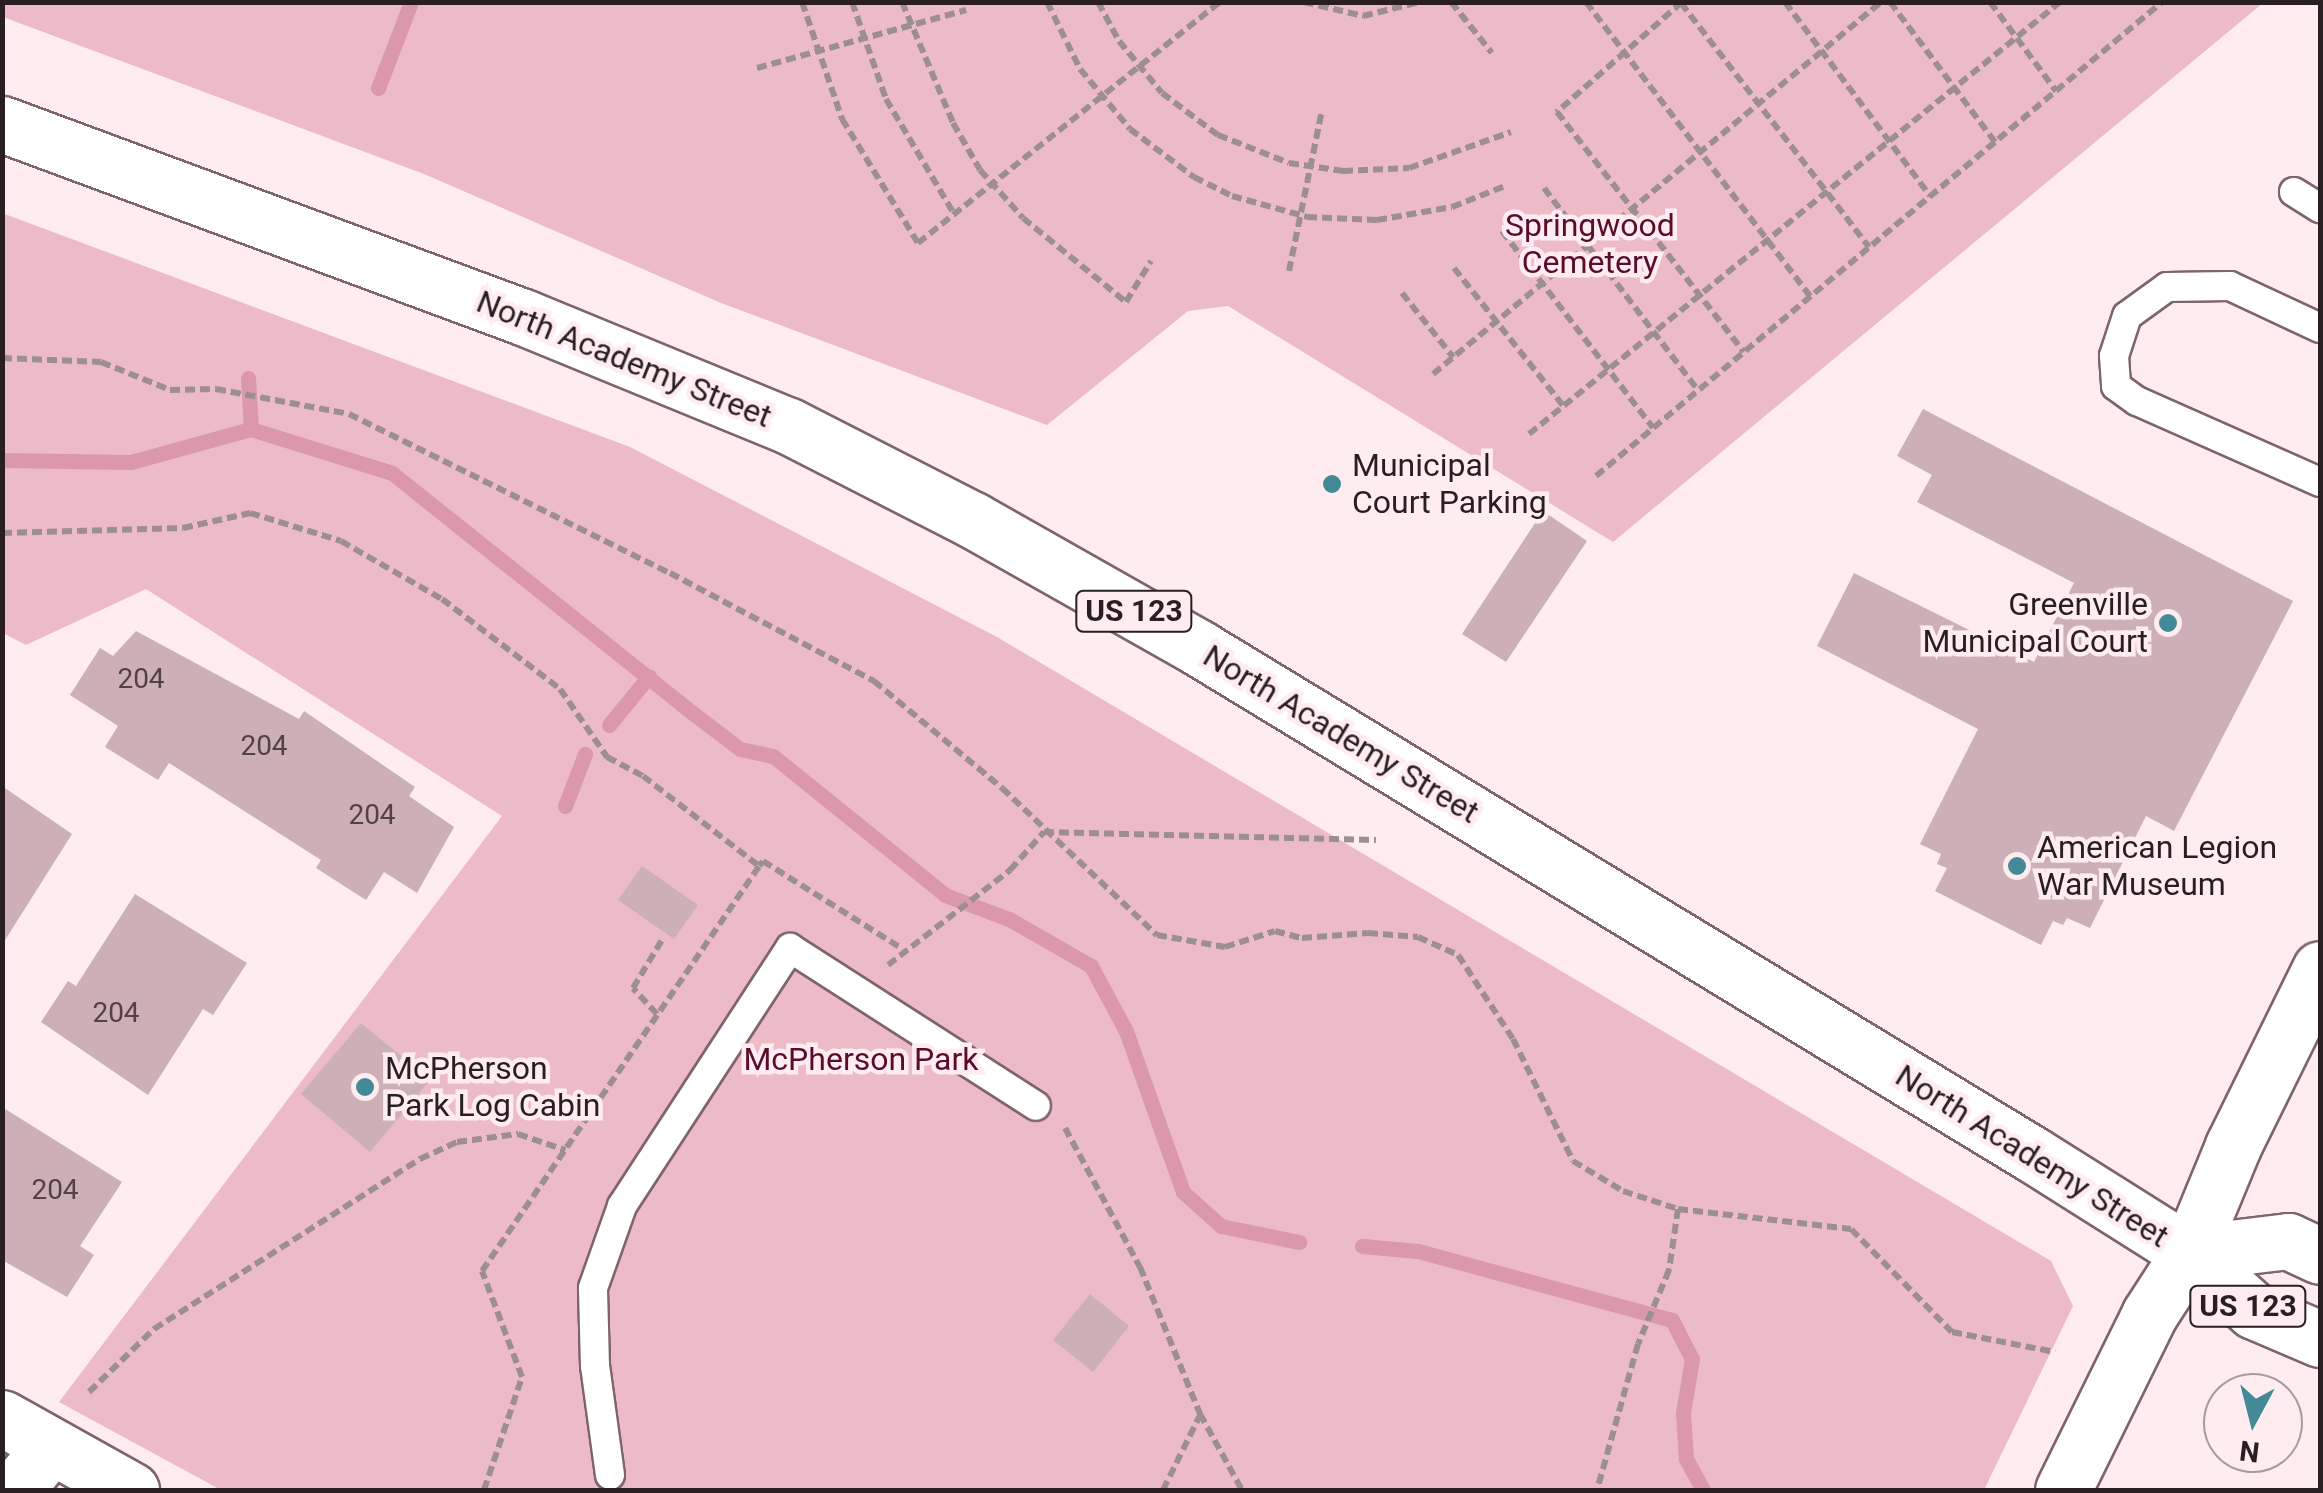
<!DOCTYPE html>
<style>
body{margin:0}
#map{position:relative;width:2323px;height:1493px;overflow:hidden;background:#feecf0;font-family:Roboto,sans-serif}
div>[style]{position:absolute}
.green>*{inset:0;background:#edbac7}
.stream>*{height:15px;margin:-7.5px;padding:0 7.5px;transform-origin:7.5px;border-radius:7.5px;background:#da98aa}
.building>*{inset:0;background:#cdb0b7}
.path>*{height:6px;margin-top:-3px;transform-origin:0;background:repeating-linear-gradient(90deg,#9d8e91 0 10px,transparent 0 15px)}
.roads{filter:drop-shadow(2px 0 #7e646b) drop-shadow(-2px 0 #7e646b) drop-shadow(0 2px #7e646b) drop-shadow(0 -2px #7e646b)}
.service>*{height:28px;margin:-14px;padding:0 14px;transform-origin:14px;border-radius:14px;background:#fff}
.minor>*{height:55px;margin:-27.5px;padding:0 27.5px;transform-origin:27.5px;border-radius:27.5px;background:#fff}
.tertiary>*{height:55px;margin:-27.5px;padding:0 27.5px;transform-origin:27.5px;border-radius:27.5px;background:#fff}
.trunk>*{height:55px;margin:-27.5px;padding:0 27.5px;transform-origin:27.5px;border-radius:27.5px;background:#fff}
.dots>*{width:28px;height:28px;translate:-50% -50%;box-sizing:border-box;border:5px solid #feecf0;border-radius:50%}
span{translate:-50% -50%;white-space:nowrap;text-align:center;line-height:1.15;-webkit-text-stroke:9px #feecf0;paint-order:stroke}
.number-label{font-size:28px;color:#524246}
.number-label span{-webkit-text-stroke-width:0}
.shield-label span{padding:2px 8px;background:#feecf0;border:2px solid;border-radius:8px;-webkit-text-stroke-width:0}
.shield-label{font-size:30px;color:#291e21;font-weight:700}
.park-label{font-size:32px;color:#5b0c2d}
.street-label{font-size:32px;color:#291e21}
.poi-label{font-size:32px;color:#291e21}
.left{translate:0 -50%;text-align:left}
.right{translate:-100% -50%;text-align:right}
.frame{position:absolute;inset:0;border:5px solid #291e21;pointer-events:none}
.north{position:absolute;left:2203px;top:1373px;width:100px;height:100px;box-sizing:border-box;background:#feecf0;border:2px solid #a99a9d;border-radius:50%;rotate:187deg;font-size:28px;font-weight:700;line-height:40px;text-align:center;color:#291e21}
.north::after{content:'';display:block;margin:auto;width:35px;height:45px;background:#448996;clip-path:polygon(50% 0,100% 100%,50% 72%,0 100%)}
</style>
<div id="map">
<div class="green">
<i style="clip-path:polygon(2px 3px,3px 2px,2263px 3px,1613px 542px,1228px 306px,1188px 311px,1047px 425px,721px 303px,424px 174px,3px 17px)"></i>
<i style="clip-path:polygon(2px 213px,630px 447px,997px 637px,2051px 1261px,2073px 1306px,1984px 1490px,221px 1490px,59px 1402px,502px 816px,146px 589px,26px 645px,3px 633px)"></i>
</div>
<div class="stream">
<i style="left:378px;top:88px;width:92px;rotate:-69deg"></i>
<i style="left:248px;top:378px;width:51px;rotate:86.6deg"></i>
<i style="left:2px;top:460px;width:129px;rotate:0.9deg"></i>
<i style="left:131px;top:462px;width:124px;rotate:-15.4deg"></i>
<i style="left:251px;top:429px;width:148px;rotate:17.3deg"></i>
<i style="left:392px;top:473px;width:386px;rotate:38.6deg"></i>
<i style="left:694px;top:714px;width:58px;rotate:37.3deg"></i>
<i style="left:740px;top:749px;width:34px;rotate:12deg"></i>
<i style="left:773px;top:756px;width:221px;rotate:38.9deg"></i>
<i style="left:945px;top:895px;width:68px;rotate:20.6deg"></i>
<i style="left:1009px;top:919px;width:95px;rotate:29.8deg"></i>
<i style="left:1091px;top:966px;width:74px;rotate:61.7deg"></i>
<i style="left:1126px;top:1031px;width:171px;rotate:70.5deg"></i>
<i style="left:1183px;top:1192px;width:51px;rotate:41.8deg"></i>
<i style="left:1221px;top:1226px;width:80px;rotate:11.6deg"></i>
<i style="left:609px;top:725px;width:63px;rotate:-50.8deg"></i>
<i style="left:565px;top:806px;width:56px;rotate:-69deg"></i>
<i style="left:1362px;top:1246px;width:56px;rotate:5.1deg"></i>
<i style="left:1418px;top:1251px;width:263px;rotate:15.2deg"></i>
<i style="left:1672px;top:1320px;width:44px;rotate:62.9deg"></i>
<i style="left:1692px;top:1359px;width:55px;rotate:99.5deg"></i>
<i style="left:1683px;top:1413px;width:46px;rotate:86.3deg"></i>
<i style="left:1686px;top:1459px;width:35px;rotate:61deg"></i>
</div>
<div class="building">
<i style="clip-path:polygon(1923px 409px,2293px 601px,2174px 831px,2146px 816px,2090px 928px,2067px 918px,2063px 925px,2053px 921px,2041px 945px,1935px 891px,1947px 868px,1937px 864px,1941px 854px,1920px 844px,1978px 729px,1817px 646px,1854px 573px,2034px 662px,2074px 583px,1917px 502px,1932px 475px,1897px 456px)"></i>
<i style="clip-path:polygon(1543px 511px,1587px 541px,1506px 662px,1462px 634px)"></i>
<i style="clip-path:polygon(136px 631px,299px 719px,304px 711px,415px 787px,409px 796px,454px 827px,417px 893px,384px 872px,366px 900px,316px 868px,321px 860px,169px 763px,158px 780px,105px 747px,118px 726px,70px 695px,100px 648px,113px 656px)"></i>
<i style="clip-path:polygon(2px 786px,72px 834px,2px 945px)"></i>
<i style="clip-path:polygon(642px 866px,698px 905px,674px 939px,618px 900px)"></i>
<i style="clip-path:polygon(135px 894px,247px 963px,213px 1015px,203px 1009px,148px 1095px,41px 1022px,68px 981px,76px 986px)"></i>
<i style="clip-path:polygon(361px 1023px,430px 1080px,370px 1152px,301px 1094px)"></i>
<i style="clip-path:polygon(2px 1107px,122px 1182px,80px 1246px,94px 1255px,67px 1297px,2px 1260px)"></i>
<i style="clip-path:polygon(1090px 1294px,1129px 1326px,1093px 1372px,1053px 1340px)"></i>
</div>
<div class="path">
<i style="left:802px;top:2px;width:124px;rotate:71.1deg"></i>
<i style="left:842px;top:119px;width:145px;rotate:58.5deg"></i>
<i style="left:918px;top:243px;width:386px;rotate:-38.6deg"></i>
<i style="left:852px;top:2px;width:103px;rotate:70.7deg"></i>
<i style="left:886px;top:99px;width:134px;rotate:59.4deg"></i>
<i style="left:902px;top:2px;width:131px;rotate:67.1deg"></i>
<i style="left:953px;top:123px;width:54px;rotate:60.1deg"></i>
<i style="left:980px;top:170px;width:64px;rotate:48.1deg"></i>
<i style="left:1023px;top:218px;width:133px;rotate:39.2deg"></i>
<i style="left:1126px;top:302px;width:48px;rotate:-58.6deg"></i>
<i style="left:1047px;top:2px;width:75px;rotate:63.8deg"></i>
<i style="left:1080px;top:69px;width:78px;rotate:50.2deg"></i>
<i style="left:1130px;top:129px;width:80px;rotate:36.9deg"></i>
<i style="left:1194px;top:177px;width:42px;rotate:26.6deg"></i>
<i style="left:1232px;top:196px;width:78px;rotate:15.6deg"></i>
<i style="left:1307px;top:217px;width:70px;rotate:2.5deg"></i>
<i style="left:1377px;top:220px;width:76px;rotate:-9.8deg"></i>
<i style="left:1452px;top:207px;width:57px;rotate:-21.6deg"></i>
<i style="left:1098px;top:2px;width:44px;rotate:61.7deg"></i>
<i style="left:1119px;top:41px;width:67px;rotate:50.4deg"></i>
<i style="left:1162px;top:93px;width:70px;rotate:36.9deg"></i>
<i style="left:1218px;top:135px;width:76px;rotate:21.5deg"></i>
<i style="left:1289px;top:163px;width:55px;rotate:8.4deg"></i>
<i style="left:1343px;top:171px;width:66px;rotate:-2.6deg"></i>
<i style="left:1409px;top:168px;width:108px;rotate:-19.4deg"></i>
<i style="left:1304px;top:2px;width:61px;rotate:13.3deg"></i>
<i style="left:1363px;top:16px;width:58px;rotate:-14deg"></i>
<i style="left:1451px;top:2px;width:65px;rotate:51.2deg"></i>
<i style="left:1586px;top:2px;width:370px;rotate:52.7deg"></i>
<i style="left:1682px;top:2px;width:167px;rotate:138.7deg"></i>
<i style="left:1557px;top:112px;width:304px;rotate:52.1deg"></i>
<i style="left:1785px;top:2px;width:242px;rotate:53.2deg"></i>
<i style="left:1890px;top:2px;width:175px;rotate:53.1deg"></i>
<i style="left:1990px;top:2px;width:111px;rotate:53.4deg"></i>
<i style="left:1681px;top:3px;width:308px;rotate:52.4deg"></i>
<i style="left:757px;top:68px;width:217px;rotate:-15.5deg"></i>
<i style="left:1544px;top:188px;width:254px;rotate:52.7deg"></i>
<i style="left:1502px;top:231px;width:248px;rotate:52.5deg"></i>
<i style="left:1454px;top:268px;width:177px;rotate:51.6deg"></i>
<i style="left:1289px;top:271px;width:164px;rotate:-78.4deg"></i>
<i style="left:1402px;top:293px;width:82px;rotate:51.4deg"></i>
<i style="left:2px;top:358px;width:99px;rotate:2.3deg"></i>
<i style="left:101px;top:362px;width:74px;rotate:22.1deg"></i>
<i style="left:170px;top:390px;width:46px;rotate:-1.2deg"></i>
<i style="left:216px;top:389px;width:135px;rotate:10.6deg"></i>
<i style="left:349px;top:414px;width:358px;rotate:26.4deg"></i>
<i style="left:670px;top:573px;width:231px;rotate:27.9deg"></i>
<i style="left:874px;top:681px;width:167px;rotate:39.9deg"></i>
<i style="left:1002px;top:788px;width:214px;rotate:43.5deg"></i>
<i style="left:1157px;top:935px;width:69px;rotate:10deg"></i>
<i style="left:1225px;top:947px;width:52px;rotate:-17.7deg"></i>
<i style="left:1275px;top:931px;width:28px;rotate:15deg"></i>
<i style="left:1302px;top:938px;width:66px;rotate:-4.3deg"></i>
<i style="left:1368px;top:933px;width:50px;rotate:4.6deg"></i>
<i style="left:1418px;top:937px;width:44px;rotate:24.2deg"></i>
<i style="left:1458px;top:955px;width:100px;rotate:56.8deg"></i>
<i style="left:1513px;top:1039px;width:136px;rotate:63.8deg"></i>
<i style="left:1573px;top:1161px;width:58px;rotate:31deg"></i>
<i style="left:1623px;top:1191px;width:58px;rotate:18.1deg"></i>
<i style="left:1678px;top:1209px;width:62px;rotate:98.4deg"></i>
<i style="left:1669px;top:1270px;width:80px;rotate:112.7deg"></i>
<i style="left:1638px;top:1344px;width:152px;rotate:105.7deg"></i>
<i style="left:1433px;top:374px;width:582px;rotate:-39.7deg"></i>
<i style="left:1529px;top:434px;width:685px;rotate:-39.13deg"></i>
<i style="left:1596px;top:476px;width:738px;rotate:-39.94deg"></i>
<i style="left:2px;top:533px;width:181px;rotate:-1.6deg"></i>
<i style="left:183px;top:528px;width:69px;rotate:-12.6deg"></i>
<i style="left:250px;top:513px;width:95px;rotate:17.1deg"></i>
<i style="left:341px;top:541px;width:116px;rotate:29.9deg"></i>
<i style="left:442px;top:599px;width:148px;rotate:37.3deg"></i>
<i style="left:560px;top:689px;width:83px;rotate:55.3deg"></i>
<i style="left:607px;top:757px;width:41px;rotate:27.8deg"></i>
<i style="left:643px;top:776px;width:147px;rotate:37.8deg"></i>
<i style="left:759px;top:866px;width:6px;rotate:-51deg"></i>
<i style="left:763px;top:861px;width:165px;rotate:32.2deg"></i>
<i style="left:888px;top:965px;width:155px;rotate:-37.9deg"></i>
<i style="left:1010px;top:870px;width:51px;rotate:-48.2deg"></i>
<i style="left:1044px;top:832px;width:332px;rotate:1.4deg"></i>
<i style="left:657px;top:1014px;width:35px;rotate:-133deg"></i>
<i style="left:633px;top:988px;width:56px;rotate:-58.9deg"></i>
<i style="left:1065px;top:1128px;width:158px;rotate:61.7deg"></i>
<i style="left:1140px;top:1267px;width:159px;rotate:67.8deg"></i>
<i style="left:1200px;top:1414px;width:87px;rotate:61.1deg"></i>
<i style="left:1678px;top:1209px;width:174px;rotate:6.6deg"></i>
<i style="left:1851px;top:1229px;width:144px;rotate:45.6deg"></i>
<i style="left:1952px;top:1332px;width:105px;rotate:11deg"></i>
<i style="left:89px;top:1392px;width:91px;rotate:-44.1deg"></i>
<i style="left:154px;top:1329px;width:316px;rotate:-32.6deg"></i>
<i style="left:420px;top:1159px;width:41px;rotate:-24.7deg"></i>
<i style="left:457px;top:1142px;width:62px;rotate:-7.5deg"></i>
<i style="left:518px;top:1134px;width:50px;rotate:18.8deg"></i>
<i style="left:484px;top:1490px;width:119px;rotate:-71.4deg"></i>
<i style="left:522px;top:1377px;width:113px;rotate:-110.7deg"></i>
<i style="left:482px;top:1271px;width:491px;rotate:-55.6deg"></i>
<i style="left:1163px;top:1490px;width:84px;rotate:-63.7deg"></i>
</div>
<div class="roads">
<div class="service">
<i style="left:2294px;top:192px;width:31px;rotate:32deg"></i>
<i style="left:2320px;top:328px;width:99px;rotate:-155deg"></i>
<i style="left:2230px;top:286px;width:63px;rotate:179.1deg"></i>
<i style="left:2167px;top:287px;width:49px;rotate:144.1deg"></i>
<i style="left:2127px;top:316px;width:42px;rotate:108deg"></i>
<i style="left:2114px;top:356px;width:30px;rotate:86deg"></i>
<i style="left:2116px;top:386px;width:26px;rotate:36deg"></i>
<i style="left:2137px;top:401px;width:200px;rotate:23.9deg"></i>
<i style="left:610px;top:1475px;width:110px;rotate:-97.8deg"></i>
<i style="left:595px;top:1366px;width:78px;rotate:-91.5deg"></i>
<i style="left:593px;top:1288px;width:87px;rotate:-70.5deg"></i>
<i style="left:622px;top:1206px;width:308px;rotate:-56.9deg"></i>
<i style="left:790px;top:948px;width:292px;rotate:32.7deg"></i>
</div>
<div class="minor">
<i style="left:15px;top:1490px;width:53px;rotate:-50.3deg"></i>
</div>
<div class="tertiary">
<i style="left:2px;top:1418px;width:148px;rotate:29.2deg"></i>
<i style="left:2063px;top:1490px;width:195px;rotate:-63.8deg"></i>
<i style="left:2149px;top:1315px;width:74px;rotate:-57.2deg"></i>
<i style="left:2189px;top:1253px;width:116px;rotate:-67.6deg"></i>
<i style="left:2233px;top:1146px;width:197px;rotate:-63.8deg"></i>
</div>
<div class="trunk">
<i style="left:2px;top:124px;width:556px;rotate:20.33deg"></i>
<i style="left:523px;top:317px;width:287px;rotate:22.3deg"></i>
<i style="left:789px;top:426px;width:207px;rotate:27.1deg"></i>
<i style="left:973px;top:520px;width:260px;rotate:29.5deg"></i>
<i style="left:1199px;top:648px;width:975px;rotate:31.28deg"></i>
<i style="left:2032px;top:1154px;width:186px;rotate:32.2deg"></i>
<i style="left:2189px;top:1253px;width:87px;rotate:41.7deg"></i>
<i style="left:2254px;top:1311px;width:72px;rotate:23deg"></i>
<i style="left:2189px;top:1253px;width:100px;rotate:-6.9deg"></i>
<i style="left:2288px;top:1241px;width:35px;rotate:25deg"></i>
</div>
</div>
<div class="dots">
<i style="left:1332px;top:484px;background:#448996"></i>
<i style="left:2168px;top:623px;background:#448996"></i>
<i style="left:2017px;top:866px;background:#448996"></i>
<i style="left:365px;top:1087px;background:#448996"></i>
</div>
<div class="number-label">
<span style="left:141px;top:679px">204</span>
<span style="left:264px;top:746px">204</span>
<span style="left:372px;top:815px">204</span>
<span style="left:116px;top:1013px">204</span>
<span style="left:55px;top:1190px">204</span>
</div>
<div class="shield-label">
<span style="left:1134px;top:611px">US 123</span>
<span style="left:2248px;top:1306px">US 123</span>
</div>
<div class="park-label">
<span style="left:1590px;top:244px">Springwood<br>Cemetery</span>
<span style="left:861px;top:1059px">McPherson Park</span>
</div>
<div class="street-label">
<span style="left:624px;top:359px;rotate:22deg">North Academy Street</span>
<span style="left:1341px;top:734px;rotate:31deg">North Academy Street</span>
<span style="left:2032px;top:1156px;rotate:32deg">North Academy Street</span>
</div>
<div class="poi-label">
<span class="left" style="left:1352px;top:484px">Municipal<br>Court Parking</span>
<span class="right" style="left:2148px;top:623px">Greenville<br>Municipal Court</span>
<span class="left" style="left:2037px;top:866px">American Legion<br>War Museum</span>
<span class="left" style="left:385px;top:1087px">McPherson<br>Park Log Cabin</span>
</div>
<div class="frame"></div>
<div class="north">N</div>
</div>
